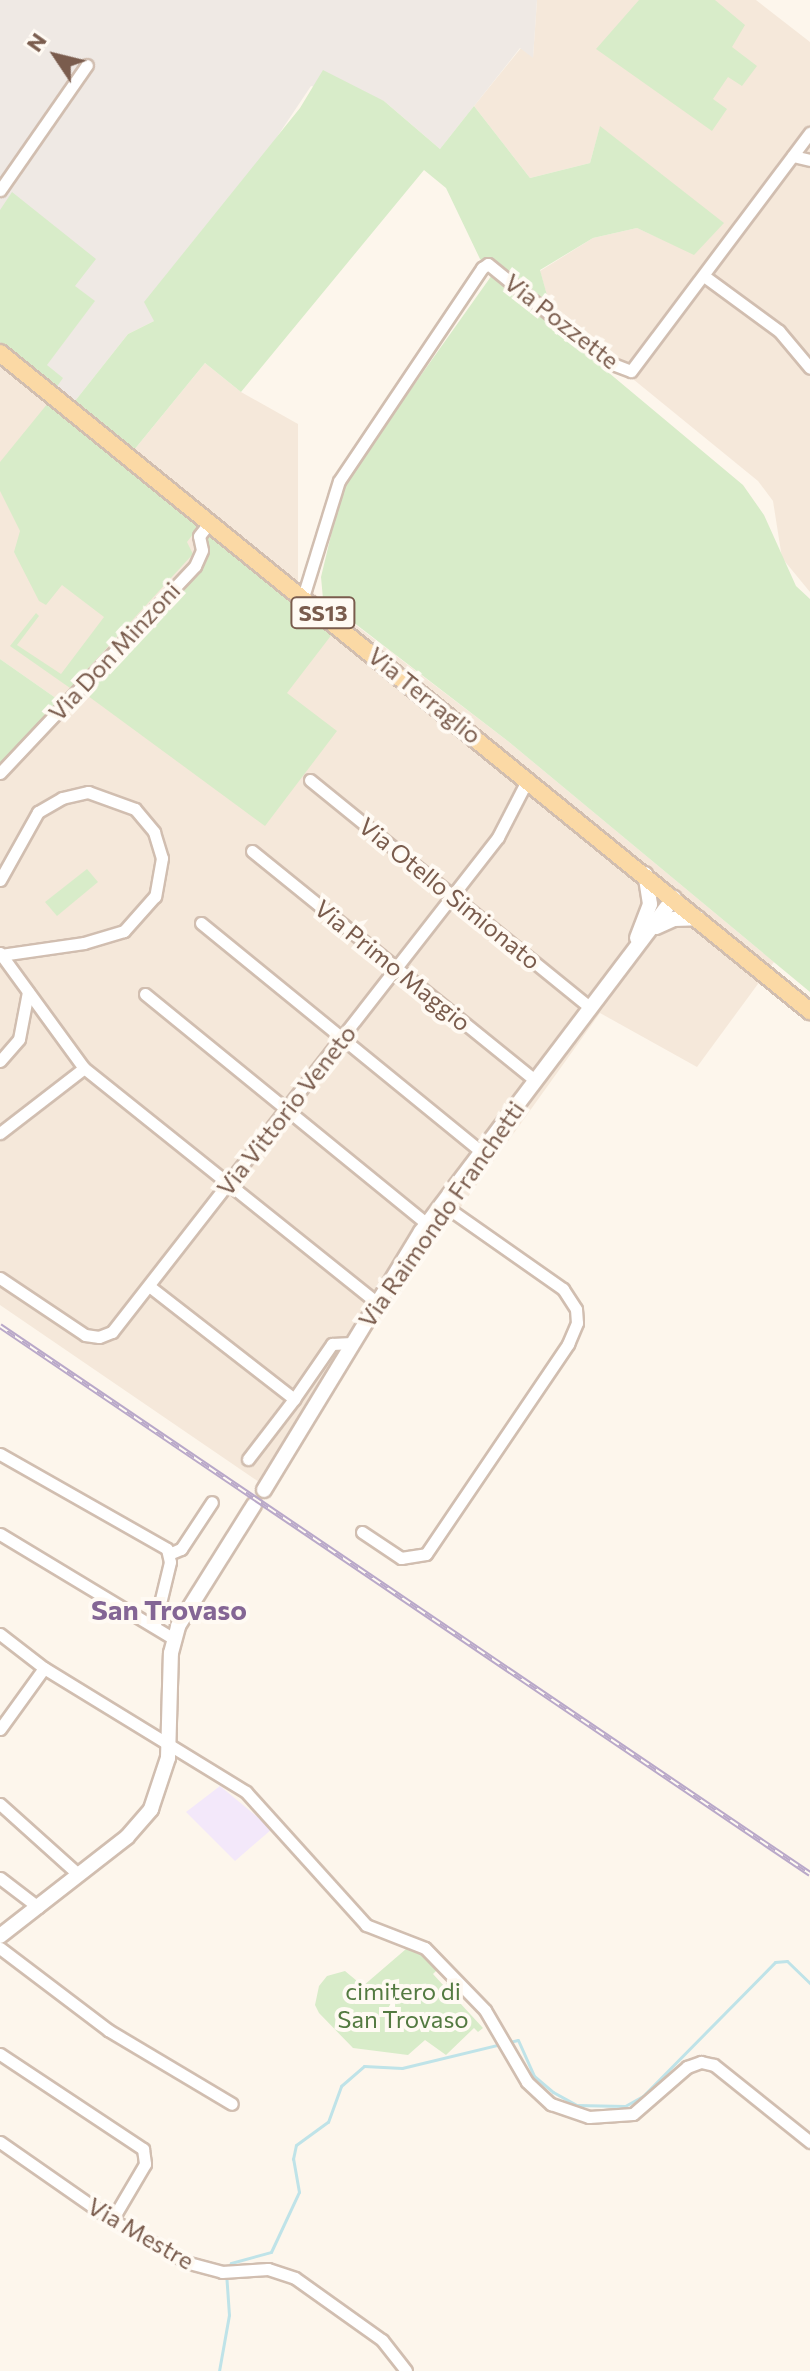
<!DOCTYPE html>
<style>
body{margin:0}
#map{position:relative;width:810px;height:2371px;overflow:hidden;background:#fdf6ec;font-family:Commissioner,sans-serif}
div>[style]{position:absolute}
.residential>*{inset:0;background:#f5e8da}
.industrial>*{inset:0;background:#efe9e4}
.education>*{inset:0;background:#f3e8fa}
.green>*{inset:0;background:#d8ecc9}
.stream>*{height:3px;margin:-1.5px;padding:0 1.5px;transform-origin:1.5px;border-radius:1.5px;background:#bfe3e8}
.roads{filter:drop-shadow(2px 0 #d1beb0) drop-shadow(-2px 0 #d1beb0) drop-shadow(0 2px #d1beb0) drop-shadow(0 -2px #d1beb0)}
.street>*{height:11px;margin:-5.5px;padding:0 5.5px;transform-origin:5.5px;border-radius:5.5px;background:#fff}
.secondary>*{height:14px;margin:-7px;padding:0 7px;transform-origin:7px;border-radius:7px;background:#fff}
.primary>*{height:16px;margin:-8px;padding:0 8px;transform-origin:8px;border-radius:8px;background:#fbd9a5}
.rail>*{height:6px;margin-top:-3px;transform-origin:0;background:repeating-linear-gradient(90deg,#fffaf3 0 9px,#b9a8c9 0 18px);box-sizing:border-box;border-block:2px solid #b9a8c9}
span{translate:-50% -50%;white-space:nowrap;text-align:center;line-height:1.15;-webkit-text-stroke:8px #fffaf3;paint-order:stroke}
.shield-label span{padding:2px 6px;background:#fffaf3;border:2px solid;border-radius:6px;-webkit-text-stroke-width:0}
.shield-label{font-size:22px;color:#7a5c4d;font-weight:700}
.street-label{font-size:24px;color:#7a5c4d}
.park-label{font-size:24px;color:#537a41}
.quarter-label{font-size:28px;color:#846695;font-weight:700}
.north{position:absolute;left:16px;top:16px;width:80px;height:80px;-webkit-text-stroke:6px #fffaf3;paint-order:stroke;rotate:305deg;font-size:22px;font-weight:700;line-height:32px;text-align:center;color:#7a5c4d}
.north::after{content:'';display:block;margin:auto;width:28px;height:36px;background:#7a5c4d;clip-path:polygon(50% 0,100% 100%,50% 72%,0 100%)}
</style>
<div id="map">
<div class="residential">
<i style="clip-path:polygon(537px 0,756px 0,810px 42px,810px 592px,782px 558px,773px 501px,758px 481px,552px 313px,540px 271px,593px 238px,637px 228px,694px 254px,600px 127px,590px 163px,530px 178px,474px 106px,521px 48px,533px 57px)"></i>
<i style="clip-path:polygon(0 342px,134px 450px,205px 363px,241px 392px,298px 424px,298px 581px,509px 742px,774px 962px,697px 1067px,600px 1013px,262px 1484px,0 1305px,0 765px,60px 701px,0 659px)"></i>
</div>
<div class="industrial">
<i style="clip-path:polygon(0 0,537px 0,533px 58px,520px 48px,440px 149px,384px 101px,311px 86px,154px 321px,128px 334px,75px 401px,0 342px)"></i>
</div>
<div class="education">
<i style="clip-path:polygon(220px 1786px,272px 1829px,235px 1861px,186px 1812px)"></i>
</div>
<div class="green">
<i style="clip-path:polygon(639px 0,715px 0,745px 25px,732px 47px,757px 66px,742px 86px,728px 77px,713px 99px,727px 109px,712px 131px,596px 49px)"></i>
<i style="clip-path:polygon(323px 70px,384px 101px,440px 149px,474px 106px,530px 178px,590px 163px,600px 126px,724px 223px,694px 255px,637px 228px,593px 238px,540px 270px,552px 313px,480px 259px,446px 188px,424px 170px,241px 392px,205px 363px,134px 450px,75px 401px,128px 334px,154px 321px,144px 302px,300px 108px)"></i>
<i style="clip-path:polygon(12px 192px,96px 259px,75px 286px,95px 301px,47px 365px,63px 378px,56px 388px,0 342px,0 210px)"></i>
<i style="clip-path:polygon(492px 275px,743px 485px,764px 515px,796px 586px,810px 599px,810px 992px,509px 742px,323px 599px,321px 577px,343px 485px)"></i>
<i style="clip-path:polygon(48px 403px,200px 525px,187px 542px,193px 554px,70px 688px,10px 646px,36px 613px,39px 616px,17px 645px,61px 674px,104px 617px,62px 585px,46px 605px,39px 601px,14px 552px,20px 531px,0 491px,0 462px)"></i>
<i style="clip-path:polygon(211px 534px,333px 633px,287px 693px,337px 731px,265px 826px,84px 693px,205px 562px,204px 539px)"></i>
<i style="clip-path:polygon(0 659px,60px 701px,0 765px)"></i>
<i style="clip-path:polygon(87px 869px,98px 882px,57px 916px,45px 902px)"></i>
<i style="clip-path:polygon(413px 1943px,437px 1970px,433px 1974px,444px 1986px,447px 1983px,451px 1994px,457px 1989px,464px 1997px,459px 2002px,483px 2028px,478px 2032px,474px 2028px,446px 2055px,425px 2040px,408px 2055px,353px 2048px,319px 2013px,315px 2005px,319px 1986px,327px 1976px,345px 1971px,363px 1986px)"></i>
</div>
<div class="stream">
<i style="left:227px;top:2269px;width:7px;rotate:-56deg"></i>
<i style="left:231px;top:2263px;width:41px;rotate:-15.4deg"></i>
<i style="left:271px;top:2252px;width:66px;rotate:-65deg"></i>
<i style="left:299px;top:2192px;width:34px;rotate:-100deg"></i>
<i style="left:293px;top:2159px;width:14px;rotate:-78deg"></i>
<i style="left:296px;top:2145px;width:39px;rotate:-36deg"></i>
<i style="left:328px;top:2122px;width:38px;rotate:-70deg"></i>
<i style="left:341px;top:2086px;width:30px;rotate:-41deg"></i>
<i style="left:364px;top:2066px;width:38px;rotate:3deg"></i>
<i style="left:402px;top:2068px;width:119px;rotate:-13.6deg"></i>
<i style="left:518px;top:2040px;width:39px;rotate:66deg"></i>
<i style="left:534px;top:2076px;width:25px;rotate:40deg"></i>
<i style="left:553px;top:2092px;width:26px;rotate:29deg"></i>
<i style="left:576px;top:2105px;width:49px;rotate:1.2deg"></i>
<i style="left:625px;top:2106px;width:21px;rotate:-29deg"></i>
<i style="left:643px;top:2096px;width:188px;rotate:-45.4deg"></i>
<i style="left:775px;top:1962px;width:12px;rotate:-5deg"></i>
<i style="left:787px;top:1961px;width:32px;rotate:44deg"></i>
<i style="left:219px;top:2371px;width:57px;rotate:-79.9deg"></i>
<i style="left:229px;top:2315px;width:39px;rotate:-94deg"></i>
</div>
<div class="roads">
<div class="street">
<i style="left:793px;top:156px;width:17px;rotate:13deg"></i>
<i style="left:0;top:190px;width:152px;rotate:-55.2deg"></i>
<i style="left:704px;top:276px;width:93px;rotate:36.3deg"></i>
<i style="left:779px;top:331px;width:48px;rotate:50deg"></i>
<i style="left:303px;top:597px;width:121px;rotate:-72.8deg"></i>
<i style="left:339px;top:481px;width:257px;rotate:-56.1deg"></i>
<i style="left:482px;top:268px;width:7px;rotate:-34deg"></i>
<i style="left:488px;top:264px;width:157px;rotate:39.1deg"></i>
<i style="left:610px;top:363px;width:22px;rotate:21deg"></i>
<i style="left:631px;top:371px;width:298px;rotate:-53.1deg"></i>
<i style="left:0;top:773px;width:284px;rotate:-46.7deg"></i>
<i style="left:195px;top:566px;width:17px;rotate:-66deg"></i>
<i style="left:202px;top:550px;width:14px;rotate:-102deg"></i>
<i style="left:199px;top:536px;width:18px;rotate:-52deg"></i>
<i style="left:310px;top:780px;width:360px;rotate:39.1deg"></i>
<i style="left:252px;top:851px;width:363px;rotate:39deg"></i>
<i style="left:0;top:880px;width:78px;rotate:-60.8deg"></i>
<i style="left:38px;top:812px;width:28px;rotate:-30deg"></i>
<i style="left:62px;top:798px;width:27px;rotate:-13deg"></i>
<i style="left:88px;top:792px;width:50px;rotate:19.9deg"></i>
<i style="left:135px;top:809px;width:30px;rotate:50deg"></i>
<i style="left:154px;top:832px;width:27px;rotate:73deg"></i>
<i style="left:162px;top:858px;width:39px;rotate:100deg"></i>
<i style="left:155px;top:896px;width:47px;rotate:131.5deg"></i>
<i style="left:124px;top:931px;width:42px;rotate:163.3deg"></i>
<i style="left:84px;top:943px;width:84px;rotate:171.8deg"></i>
<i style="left:201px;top:923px;width:361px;rotate:39.2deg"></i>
<i style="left:0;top:953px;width:142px;rotate:53.9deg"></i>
<i style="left:84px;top:1068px;width:374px;rotate:38.7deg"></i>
<i style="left:145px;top:994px;width:364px;rotate:39.2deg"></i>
<i style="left:0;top:1061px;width:29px;rotate:-49deg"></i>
<i style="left:19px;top:1039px;width:48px;rotate:-79.2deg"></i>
<i style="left:0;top:1133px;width:106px;rotate:-37.7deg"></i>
<i style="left:0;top:1278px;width:102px;rotate:33.8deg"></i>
<i style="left:85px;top:1335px;width:14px;rotate:8deg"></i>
<i style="left:99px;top:1337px;width:14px;rotate:-21deg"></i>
<i style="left:112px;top:1332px;width:628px;rotate:-52.05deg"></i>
<i style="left:498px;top:837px;width:65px;rotate:-62.7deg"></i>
<i style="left:149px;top:1286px;width:184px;rotate:37.9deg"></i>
<i style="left:294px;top:1399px;width:67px;rotate:-55.4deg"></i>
<i style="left:332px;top:1344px;width:20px;rotate:-3deg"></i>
<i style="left:0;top:1454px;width:192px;rotate:29.6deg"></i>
<i style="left:167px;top:1549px;width:13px;rotate:77deg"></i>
<i style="left:170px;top:1562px;width:64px;rotate:103.6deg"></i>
<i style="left:248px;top:1459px;width:76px;rotate:-52.5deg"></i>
<i style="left:362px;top:1532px;width:47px;rotate:33.7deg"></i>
<i style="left:401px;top:1558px;width:25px;rotate:-9deg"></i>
<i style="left:426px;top:1554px;width:254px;rotate:-55.9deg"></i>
<i style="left:568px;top:1344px;width:23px;rotate:-67deg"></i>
<i style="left:577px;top:1323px;width:14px;rotate:-94deg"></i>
<i style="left:576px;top:1309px;width:24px;rotate:-123deg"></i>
<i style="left:563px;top:1289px;width:148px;rotate:-144.9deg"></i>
<i style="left:0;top:1534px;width:203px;rotate:31.1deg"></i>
<i style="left:169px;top:1554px;width:13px;rotate:-23deg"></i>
<i style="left:181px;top:1549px;width:56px;rotate:-56.6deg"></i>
<i style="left:0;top:1634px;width:56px;rotate:37.7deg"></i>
<i style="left:44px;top:1668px;width:237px;rotate:31.5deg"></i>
<i style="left:246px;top:1792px;width:179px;rotate:47.9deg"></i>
<i style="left:366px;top:1925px;width:63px;rotate:21.3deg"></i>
<i style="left:425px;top:1948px;width:86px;rotate:45.9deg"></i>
<i style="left:485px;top:2010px;width:83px;rotate:59.7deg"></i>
<i style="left:527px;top:2082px;width:33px;rotate:43deg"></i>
<i style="left:551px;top:2104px;width:40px;rotate:18.9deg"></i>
<i style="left:589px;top:2117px;width:44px;rotate:-3.9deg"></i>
<i style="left:633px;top:2114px;width:72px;rotate:-41deg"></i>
<i style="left:687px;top:2067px;width:15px;rotate:-20deg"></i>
<i style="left:701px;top:2062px;width:13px;rotate:13deg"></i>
<i style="left:714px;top:2065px;width:123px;rotate:38.7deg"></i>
<i style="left:0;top:1729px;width:75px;rotate:-54.2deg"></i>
<i style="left:0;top:1804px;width:106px;rotate:41.9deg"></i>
<i style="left:0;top:1878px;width:48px;rotate:37.3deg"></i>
<i style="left:0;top:1948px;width:136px;rotate:37.2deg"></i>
<i style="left:108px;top:2030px;width:144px;rotate:30.8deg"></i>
<i style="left:0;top:2054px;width:172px;rotate:33.6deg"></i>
<i style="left:143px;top:2149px;width:15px;rotate:82deg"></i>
<i style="left:145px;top:2164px;width:65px;rotate:120.5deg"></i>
<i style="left:0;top:2142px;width:136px;rotate:34.9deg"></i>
<i style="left:112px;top:2220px;width:88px;rotate:29.2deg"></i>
<i style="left:189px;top:2263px;width:34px;rotate:15deg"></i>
<i style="left:222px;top:2272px;width:46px;rotate:-3.7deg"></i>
<i style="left:268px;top:2269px;width:28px;rotate:18deg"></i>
<i style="left:295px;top:2278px;width:107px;rotate:35.5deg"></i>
<i style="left:382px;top:2340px;width:39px;rotate:52deg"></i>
</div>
<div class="secondary">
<i style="left:656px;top:927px;width:20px;rotate:-24deg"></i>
<i style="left:674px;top:919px;width:24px;rotate:-2deg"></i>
<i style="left:637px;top:938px;width:36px;rotate:-69deg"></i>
<i style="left:650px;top:904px;width:30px;rotate:-99deg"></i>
<i style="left:264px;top:1490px;width:302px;rotate:-58.7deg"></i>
<i style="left:421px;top:1232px;width:419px;rotate:-52.9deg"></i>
<i style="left:0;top:1936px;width:161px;rotate:-37.9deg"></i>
<i style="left:127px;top:1837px;width:37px;rotate:-49deg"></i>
<i style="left:151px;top:1809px;width:54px;rotate:-71.6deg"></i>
<i style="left:168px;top:1758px;width:105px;rotate:-88.4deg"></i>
<i style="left:171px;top:1653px;width:28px;rotate:-75deg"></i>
<i style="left:178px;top:1626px;width:143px;rotate:-57.9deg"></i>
</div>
<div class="primary">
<i style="left:0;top:353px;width:1044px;rotate:39.09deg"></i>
</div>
</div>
<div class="rail">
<i style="left:0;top:1326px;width:978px;rotate:34.08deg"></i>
</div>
<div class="shield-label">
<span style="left:323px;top:613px">SS13</span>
</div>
<div class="street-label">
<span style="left:562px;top:321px;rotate:38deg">Via Pozzette</span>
<span style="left:114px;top:651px;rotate:-47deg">Via Don Minzoni</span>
<span style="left:425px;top:695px;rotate:39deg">Via Terraglio</span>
<span style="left:450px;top:893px;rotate:39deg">Via Otello Simionato</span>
<span style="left:393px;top:965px;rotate:39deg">Via Primo Maggio</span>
<span style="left:286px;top:1110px;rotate:-52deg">Via Vittorio Veneto</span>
<span style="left:441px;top:1214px;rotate:-55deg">Via Raimondo Franchetti</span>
<span style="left:141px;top:2233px;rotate:30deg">Via Mestre</span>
</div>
<div class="park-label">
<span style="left:403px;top:2005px">cimitero di<br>San Trovaso</span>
</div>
<div class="quarter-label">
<span style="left:169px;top:1609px">San Trovaso</span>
</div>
<div class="north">N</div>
</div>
